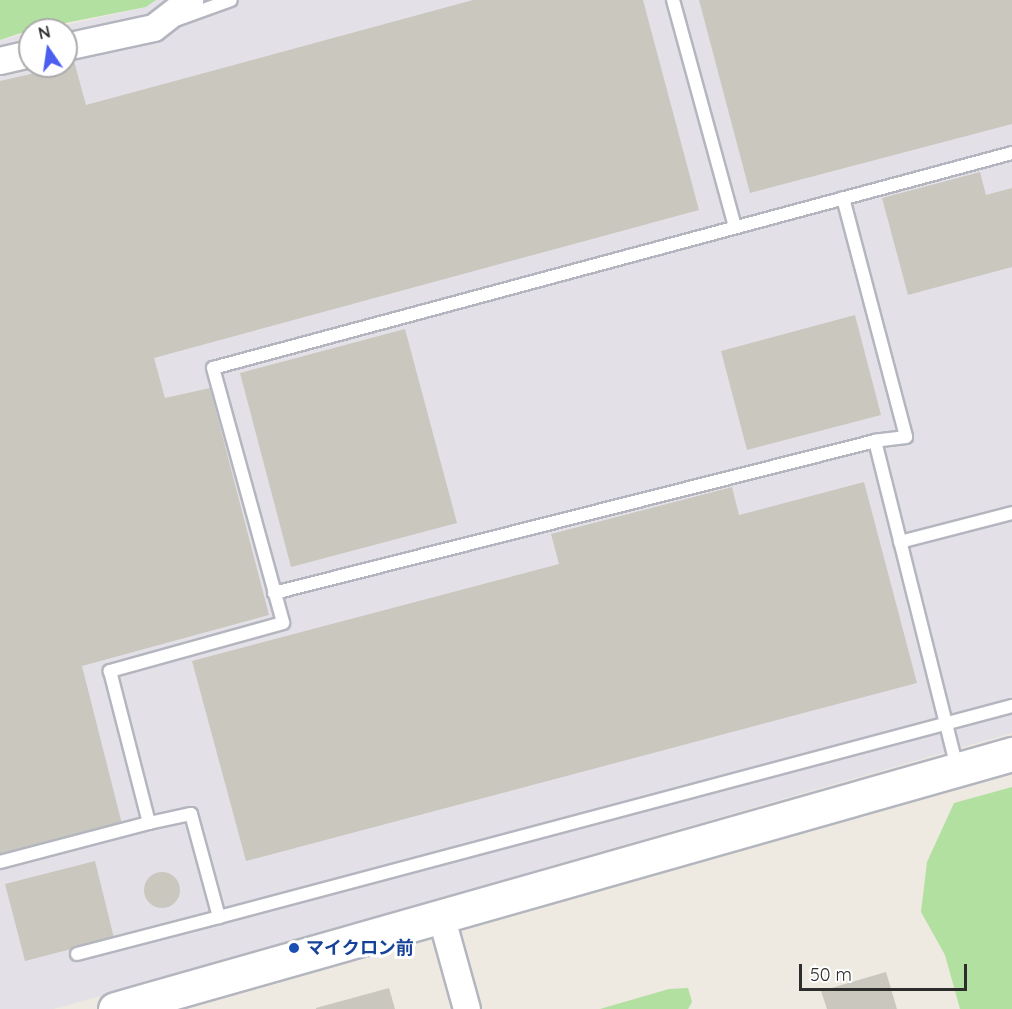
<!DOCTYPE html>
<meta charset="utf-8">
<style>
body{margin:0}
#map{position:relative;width:1012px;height:1009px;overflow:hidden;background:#eee9e1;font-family:Quicksand,"Noto Sans JP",sans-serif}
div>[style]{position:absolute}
.industrial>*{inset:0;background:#e3e1e7}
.green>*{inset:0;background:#b2e0a1}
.building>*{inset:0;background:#cac7bf}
.round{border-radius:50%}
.roads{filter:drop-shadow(2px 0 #b4b6bf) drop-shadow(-2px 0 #b4b6bf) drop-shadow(0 2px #b4b6bf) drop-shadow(0 -2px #b4b6bf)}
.lane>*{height:12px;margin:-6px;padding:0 6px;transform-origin:6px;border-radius:6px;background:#fff}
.street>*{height:26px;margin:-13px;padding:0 13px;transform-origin:13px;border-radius:13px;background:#fff}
.secondary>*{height:33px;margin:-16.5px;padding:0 16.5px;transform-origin:16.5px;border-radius:16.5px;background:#fff}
.dots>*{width:16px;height:16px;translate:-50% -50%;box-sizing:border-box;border:3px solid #fff;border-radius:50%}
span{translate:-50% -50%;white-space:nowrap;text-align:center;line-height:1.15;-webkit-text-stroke:6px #fff;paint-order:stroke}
.transit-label{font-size:18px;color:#164399;font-weight:700}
.left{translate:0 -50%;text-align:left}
.north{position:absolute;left:18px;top:18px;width:60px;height:60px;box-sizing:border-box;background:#fff;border:2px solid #ababab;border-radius:50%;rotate:347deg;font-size:16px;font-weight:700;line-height:24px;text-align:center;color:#2d2d2d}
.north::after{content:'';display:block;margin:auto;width:21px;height:27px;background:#4c5ef0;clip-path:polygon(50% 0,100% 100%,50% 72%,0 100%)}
.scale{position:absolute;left:799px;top:964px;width:168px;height:27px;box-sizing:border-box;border:3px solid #2d2d2d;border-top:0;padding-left:8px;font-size:18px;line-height:21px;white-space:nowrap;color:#2d2d2d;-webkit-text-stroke:4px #fff;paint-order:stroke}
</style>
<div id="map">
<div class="industrial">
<i style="clip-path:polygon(156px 0,1012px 0,1012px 733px,69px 1005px,53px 1009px,0 1009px,0 40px,30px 33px,30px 66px,66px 66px,66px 30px,44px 30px,146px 7px)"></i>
</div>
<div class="green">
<i style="clip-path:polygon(0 0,156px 0,146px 7px,30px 30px,0 40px)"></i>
<i style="clip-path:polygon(1012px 787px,1012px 1009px,960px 1009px,945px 955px,921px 912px,927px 862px,954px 803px)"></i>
<i style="clip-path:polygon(688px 988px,692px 1002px,688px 1009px,600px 1009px,669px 989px)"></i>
</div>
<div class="building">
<i style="clip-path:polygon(473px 0,643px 0,699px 210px,154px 358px,165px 398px,210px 388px,269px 615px,82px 666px,122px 824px,0 855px,0 81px,66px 66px,74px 61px,86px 105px)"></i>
<i style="clip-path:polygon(699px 0,1012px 0,1012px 124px,750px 193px)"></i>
<i style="clip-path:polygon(980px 172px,986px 195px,1012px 188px,1012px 267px,908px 295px,882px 198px)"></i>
<i style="clip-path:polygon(855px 315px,881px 415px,747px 450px,721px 351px)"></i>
<i style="clip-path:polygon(405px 329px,457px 523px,291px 567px,240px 373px)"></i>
<i style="clip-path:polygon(864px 482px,917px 683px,246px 861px,192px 661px,559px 564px,551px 534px,732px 487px,739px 515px)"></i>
<i style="clip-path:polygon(95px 861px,114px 938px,25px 961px,5px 884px)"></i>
<i class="round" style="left:144px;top:872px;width:36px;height:36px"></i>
<i style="clip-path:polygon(886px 972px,897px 1009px,827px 1009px,821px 991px)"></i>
<i style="clip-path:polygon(389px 988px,395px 1009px,316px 1009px,316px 1008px)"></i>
</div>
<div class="roads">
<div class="lane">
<i style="left:673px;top:0;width:235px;rotate:74.7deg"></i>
<i style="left:178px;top:19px;width:56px;rotate:-19.7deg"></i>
<i style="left:1012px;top:153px;width:827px;rotate:164.94deg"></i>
<i style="left:213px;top:368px;width:264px;rotate:74.6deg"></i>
<i style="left:283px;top:623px;width:180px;rotate:164.5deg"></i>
<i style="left:110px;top:671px;width:157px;rotate:75.6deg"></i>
<i style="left:149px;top:823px;width:43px;rotate:-12.1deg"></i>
<i style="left:191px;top:814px;width:107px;rotate:74.8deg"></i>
<i style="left:219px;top:917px;width:821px;rotate:-14.9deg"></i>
<i style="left:843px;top:198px;width:247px;rotate:75.2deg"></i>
<i style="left:906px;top:437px;width:31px;rotate:173deg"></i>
<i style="left:900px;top:542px;width:116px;rotate:-14.5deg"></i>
<i style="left:274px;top:593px;width:620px;rotate:-14.19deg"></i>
<i style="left:875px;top:441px;width:337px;rotate:75.9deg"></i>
<i style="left:0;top:862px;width:154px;rotate:-14.7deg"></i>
<i style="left:77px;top:954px;width:147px;rotate:-14.6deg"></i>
</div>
<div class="street">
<i style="left:66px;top:47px;width:90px;rotate:-12.2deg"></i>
<i style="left:154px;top:28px;width:46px;rotate:-37.9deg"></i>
<i style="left:0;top:61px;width:31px;rotate:-13deg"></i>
<i style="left:442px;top:919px;width:93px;rotate:74.5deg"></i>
</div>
<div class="secondary">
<i style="left:115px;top:1009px;width:933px;rotate:-15.87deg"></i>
</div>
</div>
<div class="dots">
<i style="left:294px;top:948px;background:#1a4fb4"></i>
</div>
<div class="transit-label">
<span class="left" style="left:306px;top:948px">マイクロン前</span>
</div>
<div class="north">N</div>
<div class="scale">50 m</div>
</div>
